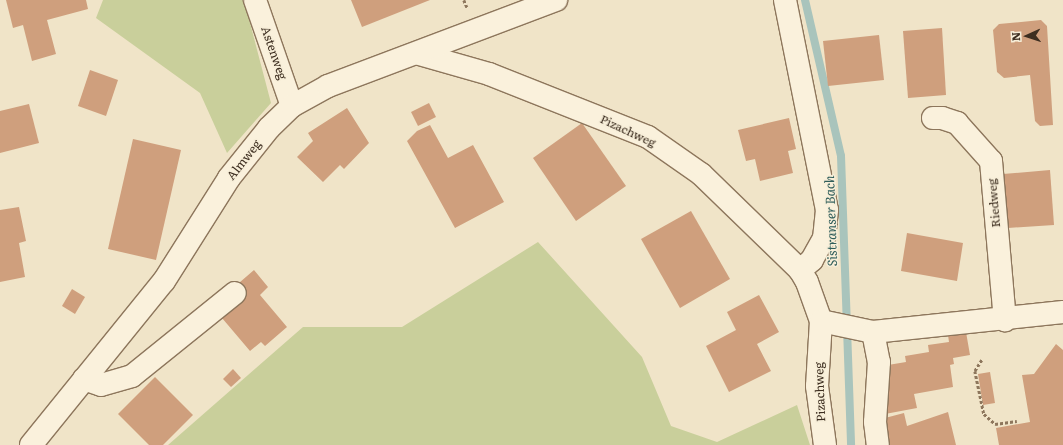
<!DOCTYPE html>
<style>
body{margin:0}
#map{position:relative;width:1063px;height:445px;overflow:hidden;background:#f0e4c8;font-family:Literata,serif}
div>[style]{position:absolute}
.green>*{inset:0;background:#c9cf9b}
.stream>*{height:8px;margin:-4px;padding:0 4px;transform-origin:4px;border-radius:4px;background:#a9c4bc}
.building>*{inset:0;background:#cf9f7d}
.path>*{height:2.5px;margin-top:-1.25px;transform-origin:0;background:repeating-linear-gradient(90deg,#8d765c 0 3px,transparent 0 5px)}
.roads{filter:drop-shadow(1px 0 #8d765c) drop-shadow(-1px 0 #8d765c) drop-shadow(0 1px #8d765c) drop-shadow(0 -1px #8d765c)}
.minor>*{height:22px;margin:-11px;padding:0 11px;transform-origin:11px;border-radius:11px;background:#faf1dc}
span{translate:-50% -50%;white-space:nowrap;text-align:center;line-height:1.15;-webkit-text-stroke:3px #f7eed8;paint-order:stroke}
.street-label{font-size:12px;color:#3d2e20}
.water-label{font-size:13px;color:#2f5d5a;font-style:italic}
.north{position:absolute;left:1007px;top:16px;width:40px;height:40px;-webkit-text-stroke:3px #f7eed8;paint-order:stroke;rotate:267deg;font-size:11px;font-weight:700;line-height:16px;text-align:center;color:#3d2e20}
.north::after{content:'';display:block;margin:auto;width:14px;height:18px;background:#3d2e20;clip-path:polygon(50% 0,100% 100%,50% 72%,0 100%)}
</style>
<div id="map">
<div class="green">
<i style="clip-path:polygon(103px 0,244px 0,271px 103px,227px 153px,200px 93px,96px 18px)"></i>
<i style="clip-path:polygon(538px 242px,642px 357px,671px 426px,717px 442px,797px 405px,810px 445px,168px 445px,303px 327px,402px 327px)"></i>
</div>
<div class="stream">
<i style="left:805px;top:0;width:160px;rotate:77deg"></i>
<i style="left:841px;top:156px;width:289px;rotate:88deg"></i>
</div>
<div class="building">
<i style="clip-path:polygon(6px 0,86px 0,88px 9px,47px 20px,56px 54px,32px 61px,23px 25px,13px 28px)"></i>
<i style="clip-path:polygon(351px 0,430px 0,362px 27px)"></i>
<i style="clip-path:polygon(1041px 20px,1047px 26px,1053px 125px,1040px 126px,1035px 121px,1030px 75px,1004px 78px,997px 72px,993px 30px,999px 24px)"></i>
<i style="clip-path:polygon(942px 28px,946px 95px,908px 98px,903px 31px)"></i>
<i style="clip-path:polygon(879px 35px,884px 80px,828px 86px,823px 41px)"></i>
<i style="clip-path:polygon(90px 70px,118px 80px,106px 116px,78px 106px)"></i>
<i style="clip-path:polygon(429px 103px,436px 117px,418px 126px,411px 112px)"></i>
<i style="clip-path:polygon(29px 104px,39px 143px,0 153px,0 111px)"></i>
<i style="clip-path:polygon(347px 108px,369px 143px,344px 169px,340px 165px,323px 182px,297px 157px,313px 141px,308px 133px)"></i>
<i style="clip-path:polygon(789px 118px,796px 149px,788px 151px,793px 173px,760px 181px,755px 159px,746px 161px,738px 130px)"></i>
<i style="clip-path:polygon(582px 123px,626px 186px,576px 221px,533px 158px)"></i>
<i style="clip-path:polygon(430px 125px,448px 158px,473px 145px,504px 202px,455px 228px,407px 141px,417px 131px)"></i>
<i style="clip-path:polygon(133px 139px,181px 150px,156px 260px,108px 249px)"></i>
<i style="clip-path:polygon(1050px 170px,1054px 225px,1008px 228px,1003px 174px)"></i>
<i style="clip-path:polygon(19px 207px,26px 241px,19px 243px,25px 277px,0 282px,0 210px)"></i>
<i style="clip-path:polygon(691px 211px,730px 279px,680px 308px,641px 239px)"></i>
<i style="clip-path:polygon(907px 233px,963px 243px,957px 281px,901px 271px)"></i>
<i style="clip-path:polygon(254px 270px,268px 287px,260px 295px,287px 327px,265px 346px,261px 342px,250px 351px,222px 318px,242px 300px,232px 289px)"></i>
<i style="clip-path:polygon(72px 289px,85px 297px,75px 314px,62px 306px)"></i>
<i style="clip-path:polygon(759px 295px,779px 332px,757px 344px,771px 371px,729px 392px,706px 346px,736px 330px,727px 312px)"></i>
<i style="clip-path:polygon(966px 332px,970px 355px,953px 358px,954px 364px,950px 365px,953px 387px,914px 394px,917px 408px,885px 414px,888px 365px,906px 362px,905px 356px,929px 352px,928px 345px,949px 342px,948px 335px)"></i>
<i style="clip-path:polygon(1056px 344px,1063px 350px,1063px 445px,999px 445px,996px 428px,1030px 422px,1022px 375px,1034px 374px)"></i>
<i style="clip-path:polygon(233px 369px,241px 378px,231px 387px,223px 379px)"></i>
<i style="clip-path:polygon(990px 372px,995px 403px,983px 405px,978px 374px)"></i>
<i style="clip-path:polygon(155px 377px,193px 415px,163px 445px,149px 445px,118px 414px)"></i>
<i style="clip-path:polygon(948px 412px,956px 445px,887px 445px,885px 418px,904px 413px,907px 426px)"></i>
</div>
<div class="path">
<i style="left:464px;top:0;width:8px;rotate:67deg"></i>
<i style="left:982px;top:360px;width:13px;rotate:122deg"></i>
<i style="left:975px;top:371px;width:44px;rotate:78.2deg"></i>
<i style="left:984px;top:414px;width:15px;rotate:42deg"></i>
<i style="left:995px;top:424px;width:22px;rotate:-8deg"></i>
</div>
<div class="roads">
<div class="minor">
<i style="left:255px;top:0;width:112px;rotate:70.8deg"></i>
<i style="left:785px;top:0;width:214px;rotate:78.7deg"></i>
<i style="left:827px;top:210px;width:28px;rotate:96deg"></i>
<i style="left:824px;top:238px;width:25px;rotate:119deg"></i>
<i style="left:812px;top:260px;width:16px;rotate:140deg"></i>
<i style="left:419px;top:54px;width:73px;rotate:15.9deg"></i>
<i style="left:489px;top:74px;width:171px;rotate:21.6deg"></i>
<i style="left:648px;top:137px;width:65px;rotate:34.9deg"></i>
<i style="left:701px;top:174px;width:138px;rotate:44.1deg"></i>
<i style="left:800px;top:270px;width:14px;rotate:60deg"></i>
<i style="left:807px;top:282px;width:41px;rotate:70.3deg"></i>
<i style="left:821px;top:321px;width:65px;rotate:93.5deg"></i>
<i style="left:817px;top:386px;width:60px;rotate:82.3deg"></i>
<i style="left:933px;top:118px;width:9px"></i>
<i style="left:942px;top:118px;width:16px;rotate:18deg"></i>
<i style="left:957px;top:123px;width:51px;rotate:48.2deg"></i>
<i style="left:991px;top:161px;width:160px;rotate:85deg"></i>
<i style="left:821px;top:321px;width:53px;rotate:11.9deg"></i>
<i style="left:873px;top:332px;width:191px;rotate:-6deg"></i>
<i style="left:873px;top:332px;width:31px;rotate:79deg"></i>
<i style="left:879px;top:362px;width:60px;rotate:93.8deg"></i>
<i style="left:875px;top:422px;width:23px;rotate:83deg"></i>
<i style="left:84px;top:379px;width:18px;rotate:19deg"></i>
<i style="left:101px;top:385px;width:32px;rotate:-16deg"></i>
<i style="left:132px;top:376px;width:132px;rotate:-38.9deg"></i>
<i style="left:31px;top:445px;width:211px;rotate:-51deg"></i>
<i style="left:164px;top:281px;width:122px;rotate:-57.7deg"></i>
<i style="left:229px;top:178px;width:64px;rotate:-51.3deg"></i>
<i style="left:269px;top:128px;width:32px;rotate:-44deg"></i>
<i style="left:292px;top:106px;width:41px;rotate:-29.1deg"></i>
<i style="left:328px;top:86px;width:244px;rotate:-20.7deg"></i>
</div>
</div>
<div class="street-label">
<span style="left:274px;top:53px;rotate:71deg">Astenweg</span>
<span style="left:628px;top:131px;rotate:25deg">Pizachweg</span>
<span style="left:244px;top:160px;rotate:-52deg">Almweg</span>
<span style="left:994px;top:203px;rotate:-95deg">Riedweg</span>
<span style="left:820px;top:392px;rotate:-92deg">Pizachweg</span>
</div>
<div class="water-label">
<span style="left:831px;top:221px;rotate:-92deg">Sistranser Bach</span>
</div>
<div class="north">N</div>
</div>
